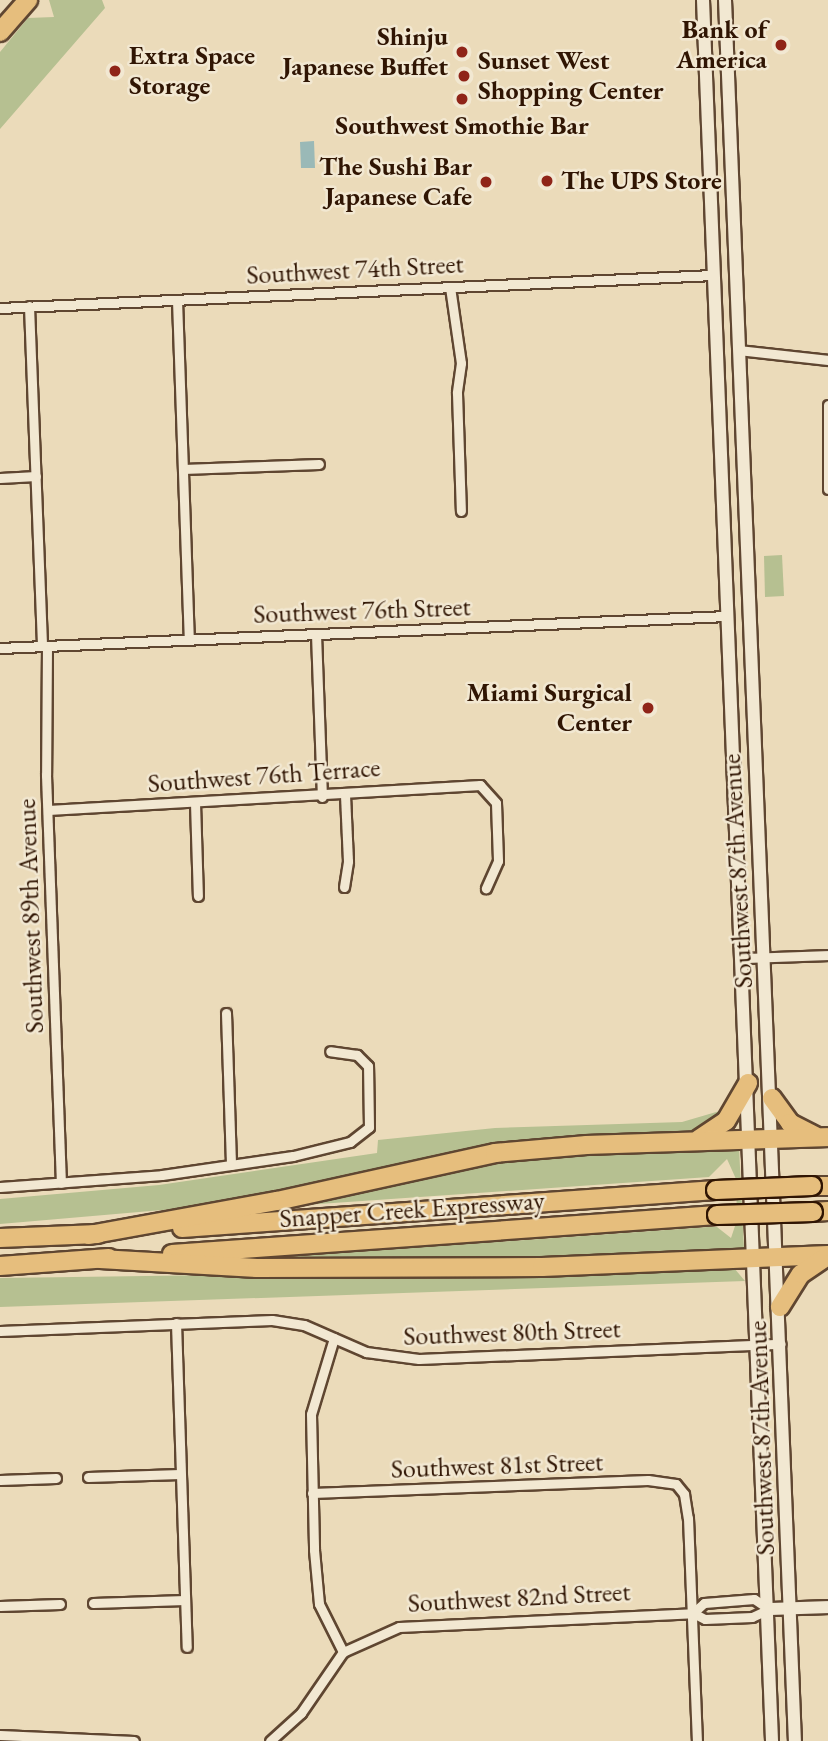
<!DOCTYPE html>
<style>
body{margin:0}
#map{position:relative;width:828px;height:1741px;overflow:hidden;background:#ebdbba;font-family:"EB Garamond",serif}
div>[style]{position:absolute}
.green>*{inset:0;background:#b6c091}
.water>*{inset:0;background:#9ab9b7}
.roads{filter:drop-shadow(2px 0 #5f4631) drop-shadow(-2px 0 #5f4631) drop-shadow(0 2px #5f4631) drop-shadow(0 -2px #5f4631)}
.street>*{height:9px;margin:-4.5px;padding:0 4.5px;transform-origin:4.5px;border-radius:4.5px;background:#f2e8d2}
.secondary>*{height:12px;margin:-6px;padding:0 6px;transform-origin:6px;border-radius:6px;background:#f2e8d2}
.highway>*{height:18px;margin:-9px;padding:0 9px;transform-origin:9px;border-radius:9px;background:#e6be7d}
.bridges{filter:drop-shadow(2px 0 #301503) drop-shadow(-2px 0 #301503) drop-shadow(0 2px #301503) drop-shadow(0 -2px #301503)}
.highway-bridge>*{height:18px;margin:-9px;padding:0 9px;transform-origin:9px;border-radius:9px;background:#e6be7d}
.dots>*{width:19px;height:19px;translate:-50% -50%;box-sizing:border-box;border:4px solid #f2e8d2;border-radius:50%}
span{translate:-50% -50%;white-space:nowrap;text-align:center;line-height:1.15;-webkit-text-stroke:5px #f2e8d2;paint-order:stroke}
.poi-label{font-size:26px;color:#301503;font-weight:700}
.right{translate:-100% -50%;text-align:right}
.left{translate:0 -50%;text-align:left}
.street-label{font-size:26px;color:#301503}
</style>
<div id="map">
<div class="green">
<i style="clip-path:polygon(49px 0,102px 0,105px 8px,0 129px,0 52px,28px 18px,54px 17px)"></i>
<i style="clip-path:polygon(782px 555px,784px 596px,765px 597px,764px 556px)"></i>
<i style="clip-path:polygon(723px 1110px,730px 1112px,698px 1133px,566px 1139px,197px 1207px,0 1224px,0 1199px,159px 1185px,377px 1153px,378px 1140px,495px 1128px,682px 1122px)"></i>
<i style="clip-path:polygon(739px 1147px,744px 1249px,549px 1259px,256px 1259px,708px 1227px,717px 1227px,731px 1238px,737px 1220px,736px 1179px,727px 1159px,709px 1177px,290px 1206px,422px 1171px,554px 1154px)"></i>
<i style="clip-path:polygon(734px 1268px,745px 1281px,0 1307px,0 1278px)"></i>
</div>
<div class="water">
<i style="clip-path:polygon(314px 141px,315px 168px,301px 168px,300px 142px)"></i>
</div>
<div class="roads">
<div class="street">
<i style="left:450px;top:287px;width:77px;rotate:81.8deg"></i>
<i style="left:461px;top:363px;width:30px;rotate:98deg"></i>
<i style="left:457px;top:393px;width:118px;rotate:88.1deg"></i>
<i style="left:177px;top:300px;width:339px;rotate:88deg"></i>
<i style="left:29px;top:306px;width:340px;rotate:87.8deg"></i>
<i style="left:0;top:308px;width:714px;rotate:-2.65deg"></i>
<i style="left:738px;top:350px;width:91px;rotate:6.3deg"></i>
<i style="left:828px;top:405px;width:84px;rotate:90deg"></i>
<i style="left:183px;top:469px;width:136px;rotate:-2.1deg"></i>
<i style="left:0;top:478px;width:36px;rotate:-3deg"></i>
<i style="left:316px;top:634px;width:163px;rotate:87.9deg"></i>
<i style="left:47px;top:646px;width:129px;rotate:90.4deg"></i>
<i style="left:46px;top:775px;width:408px;rotate:87.9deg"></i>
<i style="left:0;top:648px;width:727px;rotate:-2.52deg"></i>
<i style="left:195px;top:803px;width:93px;rotate:88.2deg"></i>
<i style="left:48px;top:810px;width:433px;rotate:-3.3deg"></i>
<i style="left:480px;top:785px;width:24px;rotate:48deg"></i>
<i style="left:496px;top:803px;width:58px;rotate:88deg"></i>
<i style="left:498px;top:861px;width:30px;rotate:114deg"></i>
<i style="left:344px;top:887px;width:26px;rotate:-81deg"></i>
<i style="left:348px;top:861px;width:66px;rotate:-92.6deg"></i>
<i style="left:744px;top:958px;width:84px;rotate:-2deg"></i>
<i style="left:226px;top:1013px;width:152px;rotate:88.1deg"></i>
<i style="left:0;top:1187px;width:162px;rotate:-4.2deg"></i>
<i style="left:162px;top:1175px;width:132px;rotate:-8.3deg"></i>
<i style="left:293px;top:1156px;width:59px;rotate:-13.8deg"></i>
<i style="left:350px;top:1142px;width:24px;rotate:-38deg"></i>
<i style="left:369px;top:1127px;width:61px;rotate:-90.9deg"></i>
<i style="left:368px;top:1066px;width:16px;rotate:-135deg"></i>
<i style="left:357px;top:1055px;width:27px;rotate:-172deg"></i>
<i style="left:176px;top:1323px;width:324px;rotate:88.1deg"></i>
<i style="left:0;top:1331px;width:272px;rotate:-2.3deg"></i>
<i style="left:272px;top:1320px;width:32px;rotate:9deg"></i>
<i style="left:304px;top:1325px;width:68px;rotate:23.5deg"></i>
<i style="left:366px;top:1352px;width:53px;rotate:7.5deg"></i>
<i style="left:419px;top:1359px;width:362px;rotate:-2.4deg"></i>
<i style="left:334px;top:1338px;width:79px;rotate:106.8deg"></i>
<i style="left:311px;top:1414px;width:136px;rotate:88.7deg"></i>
<i style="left:314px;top:1550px;width:54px;rotate:84.7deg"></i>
<i style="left:319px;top:1604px;width:54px;rotate:63.4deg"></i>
<i style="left:88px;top:1477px;width:92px;rotate:-1.9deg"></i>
<i style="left:0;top:1480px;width:56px;rotate:-2deg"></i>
<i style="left:312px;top:1493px;width:336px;rotate:-2.2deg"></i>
<i style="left:648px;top:1480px;width:28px;rotate:8deg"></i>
<i style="left:676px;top:1484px;width:13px;rotate:51deg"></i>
<i style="left:684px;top:1494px;width:24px;rotate:81deg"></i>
<i style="left:688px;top:1518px;width:223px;rotate:87.7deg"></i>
<i style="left:93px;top:1603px;width:92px;rotate:-1.9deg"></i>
<i style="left:0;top:1606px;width:60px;rotate:-1.9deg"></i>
<i style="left:0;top:1735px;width:134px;rotate:2.6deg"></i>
<i style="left:270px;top:1741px;width:42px;rotate:-42.1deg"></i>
<i style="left:301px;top:1713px;width:74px;rotate:-55.5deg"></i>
<i style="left:343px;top:1652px;width:61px;rotate:-24.1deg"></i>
<i style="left:399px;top:1627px;width:294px;rotate:-2.7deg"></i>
<i style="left:693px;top:1613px;width:13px;rotate:27deg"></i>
<i style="left:705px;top:1619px;width:47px;rotate:-2.4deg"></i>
<i style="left:752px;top:1617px;width:19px;rotate:-25deg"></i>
<i style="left:769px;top:1609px;width:18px;rotate:-146deg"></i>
<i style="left:754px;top:1599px;width:50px;rotate:175.4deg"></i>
<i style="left:704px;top:1603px;width:15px;rotate:138deg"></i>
</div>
<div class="secondary">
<i style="left:703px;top:0;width:1742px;rotate:87.73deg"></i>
<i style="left:725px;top:0;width:1742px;rotate:87.7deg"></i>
<i style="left:769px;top:1609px;width:59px;rotate:-1.9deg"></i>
</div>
<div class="highway">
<i style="left:0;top:32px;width:43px;rotate:-48.8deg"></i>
<i style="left:772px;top:1098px;width:31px;rotate:54deg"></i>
<i style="left:790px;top:1123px;width:28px;rotate:27deg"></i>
<i style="left:699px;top:1139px;width:32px;rotate:-34deg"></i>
<i style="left:726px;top:1121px;width:44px;rotate:-59.9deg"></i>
<i style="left:812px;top:1186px;width:16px"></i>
<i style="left:813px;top:1212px;width:15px;rotate:-4deg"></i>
<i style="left:182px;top:1228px;width:535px;rotate:-4.07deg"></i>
<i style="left:89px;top:1235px;width:191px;rotate:-10.3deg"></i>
<i style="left:277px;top:1201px;width:223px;rotate:-12.4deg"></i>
<i style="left:495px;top:1153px;width:92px;rotate:-5deg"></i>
<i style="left:587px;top:1145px;width:241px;rotate:-1.9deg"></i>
<i style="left:0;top:1238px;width:98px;rotate:-2.3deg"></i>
<i style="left:172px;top:1254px;width:546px;rotate:-4.09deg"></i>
<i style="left:100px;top:1259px;width:157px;rotate:3.3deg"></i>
<i style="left:257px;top:1268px;width:285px;rotate:-0.2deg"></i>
<i style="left:542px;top:1267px;width:286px;rotate:-2.4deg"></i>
<i style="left:0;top:1266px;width:109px;rotate:-4.2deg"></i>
<i style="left:780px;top:1307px;width:39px;rotate:-58deg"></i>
<i style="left:801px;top:1274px;width:32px;rotate:-34deg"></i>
</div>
</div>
<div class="bridges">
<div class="highway-bridge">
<i style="left:716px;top:1190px;width:96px;rotate:-2.4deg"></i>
<i style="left:717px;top:1215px;width:96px;rotate:-1.8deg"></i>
</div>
</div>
<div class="dots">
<i style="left:781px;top:45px;background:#8f2418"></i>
<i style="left:462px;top:52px;background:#8f2418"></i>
<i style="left:115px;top:71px;background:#8f2418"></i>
<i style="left:464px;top:76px;background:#8f2418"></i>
<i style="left:462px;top:99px;background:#8f2418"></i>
<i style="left:547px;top:181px;background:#8f2418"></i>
<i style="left:486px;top:182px;background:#8f2418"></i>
<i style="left:648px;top:708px;background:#8f2418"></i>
</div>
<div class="poi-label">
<span class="right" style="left:767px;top:45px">Bank of<br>America</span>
<span class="right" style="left:448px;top:52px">Shinju<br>Japanese Buffet</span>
<span class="left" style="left:129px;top:71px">Extra Space<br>Storage</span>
<span class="left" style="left:478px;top:76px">Sunset West<br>Shopping Center</span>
<span style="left:462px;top:126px">Southwest Smothie Bar</span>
<span class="right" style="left:472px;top:182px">The Sushi Bar<br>Japanese Cafe</span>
<span class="left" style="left:561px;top:181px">The UPS Store</span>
<span class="right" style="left:632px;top:708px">Miami Surgical<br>Center</span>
</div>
<div class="street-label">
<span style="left:355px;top:270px;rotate:-3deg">Southwest 74th Street</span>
<span style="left:362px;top:611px;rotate:-2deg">Southwest 76th Street</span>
<span style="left:264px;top:776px;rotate:-4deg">Southwest 76th Terrace</span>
<span style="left:738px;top:871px;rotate:-93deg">Southwest 87th Avenue</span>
<span style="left:31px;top:916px;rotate:-92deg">Southwest 89th Avenue</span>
<span style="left:412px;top:1210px;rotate:-4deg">Snapper Creek Expressway</span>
<span style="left:512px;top:1333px;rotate:-2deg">Southwest 80th Street</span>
<span style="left:762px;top:1438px;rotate:-92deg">Southwest 87th Avenue</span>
<span style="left:497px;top:1466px;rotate:-2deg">Southwest 81st Street</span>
<span style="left:519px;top:1598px;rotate:-3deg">Southwest 82nd Street</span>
</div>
</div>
